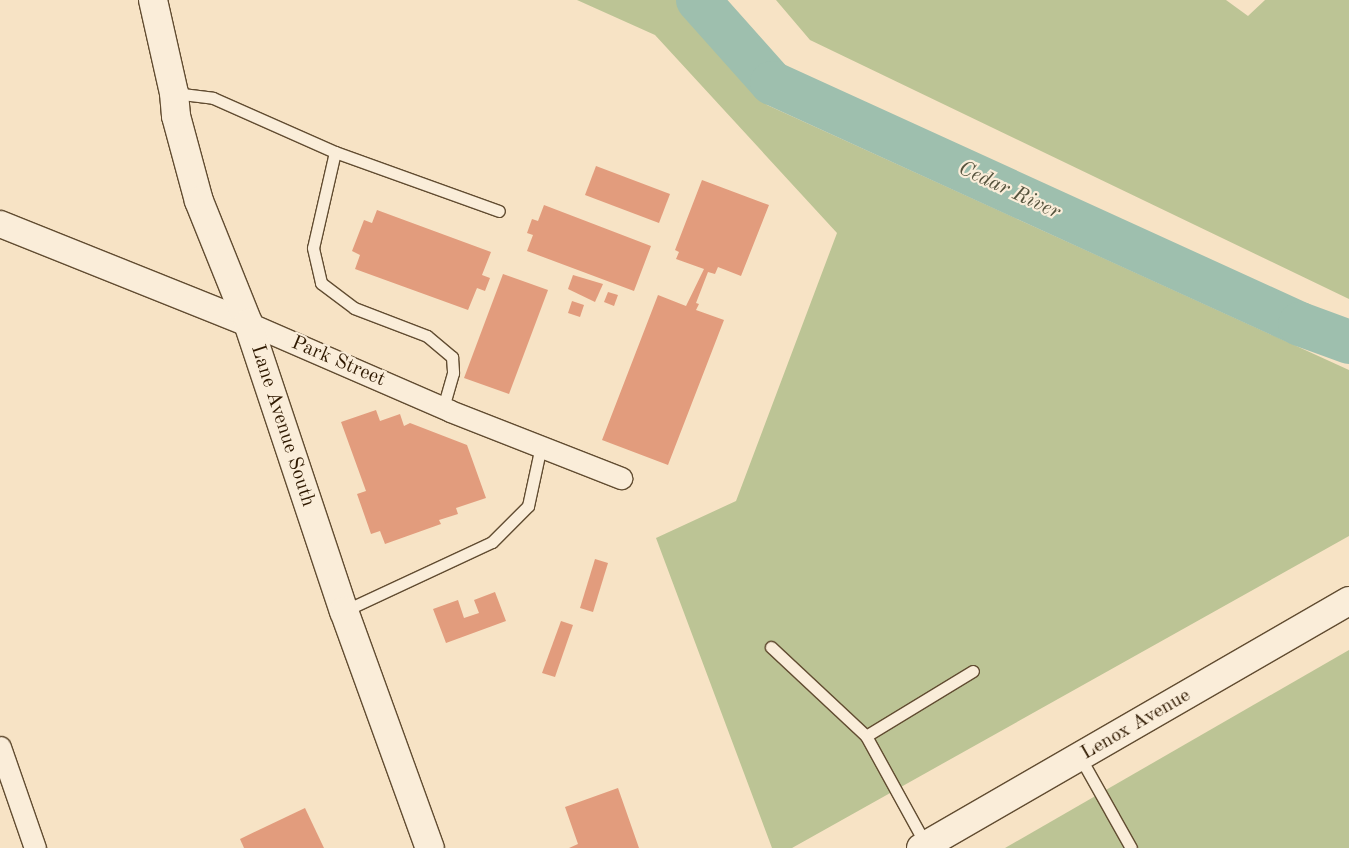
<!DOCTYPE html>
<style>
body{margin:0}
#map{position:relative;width:1349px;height:848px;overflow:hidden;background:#f7e3c5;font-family:"Old Standard TT",serif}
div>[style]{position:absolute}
.green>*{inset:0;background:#bcc495}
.river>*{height:44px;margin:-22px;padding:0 22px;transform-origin:22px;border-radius:22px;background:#9ebfae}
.building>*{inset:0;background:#e29c7d}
.roads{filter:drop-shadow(1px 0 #614c31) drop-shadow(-1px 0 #614c31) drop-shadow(0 1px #614c31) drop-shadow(0 -1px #614c31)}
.service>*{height:11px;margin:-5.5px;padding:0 5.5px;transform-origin:5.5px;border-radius:5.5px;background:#faedd9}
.minor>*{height:21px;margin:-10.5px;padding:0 10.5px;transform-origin:10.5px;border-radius:10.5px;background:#faedd9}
.tertiary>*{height:26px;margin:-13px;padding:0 13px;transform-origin:13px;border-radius:13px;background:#faedd9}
.secondary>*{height:28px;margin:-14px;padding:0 14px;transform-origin:14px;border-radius:14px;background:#faedd9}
span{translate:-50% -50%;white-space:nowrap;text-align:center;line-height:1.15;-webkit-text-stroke:4.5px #faedd9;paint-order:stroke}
.street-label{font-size:20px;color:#2f1900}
.water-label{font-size:21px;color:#56533d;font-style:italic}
</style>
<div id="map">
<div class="green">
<i style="clip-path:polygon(577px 0,677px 0,767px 105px,1349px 370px,1349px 536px,792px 848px,772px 848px,656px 538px,736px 501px,837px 233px,655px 35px)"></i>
<i style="clip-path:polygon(776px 0,1226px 0,1248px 16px,1265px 0,1349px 0,1349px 299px,810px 40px)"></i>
<i style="clip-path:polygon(1349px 650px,1349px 848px,1005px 848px)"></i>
</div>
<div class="river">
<i style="left:698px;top:0;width:111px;rotate:48.3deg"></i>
<i style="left:772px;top:83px;width:580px;rotate:24.53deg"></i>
<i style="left:1300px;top:324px;width:52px;rotate:20.2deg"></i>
</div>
<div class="building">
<i style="clip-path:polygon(596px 166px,670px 194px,659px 223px,585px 195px)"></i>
<i style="clip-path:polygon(702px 180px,769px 205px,741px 276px,718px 267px,715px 274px,708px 272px,696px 303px,699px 304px,696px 310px,724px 320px,668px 465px,602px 440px,658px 295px,686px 306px,704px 269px,676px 259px,679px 252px,675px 250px)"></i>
<i style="clip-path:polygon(544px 205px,651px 246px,634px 291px,527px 251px,533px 235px,527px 233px,532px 219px,538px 221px)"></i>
<i style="clip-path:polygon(377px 210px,491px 252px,482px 275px,490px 278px,485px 291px,477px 288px,468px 310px,355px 269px,360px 255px,352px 251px,364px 220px,372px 223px)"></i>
<i style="clip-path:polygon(503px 274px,548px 290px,509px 394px,464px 378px)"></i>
<i style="clip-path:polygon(573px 275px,603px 284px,595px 302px,568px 289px)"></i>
<i style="clip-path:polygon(608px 292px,618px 295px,614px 306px,604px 302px)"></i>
<i style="clip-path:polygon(572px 301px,584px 305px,580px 317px,568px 313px)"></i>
<i style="clip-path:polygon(376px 410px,380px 421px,400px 414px,404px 426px,410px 423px,467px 445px,486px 498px,456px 508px,458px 514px,439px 520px,441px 524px,385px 544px,380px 531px,371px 534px,357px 494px,366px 491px,341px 422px)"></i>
<i style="clip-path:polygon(595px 559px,608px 563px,593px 612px,580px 608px)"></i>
<i style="clip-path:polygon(495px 592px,506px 621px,446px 643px,433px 609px,458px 600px,464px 618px,479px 613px,474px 600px)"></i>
<i style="clip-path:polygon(561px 621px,573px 625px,555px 677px,542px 673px)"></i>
<i style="clip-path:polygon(618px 788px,639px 848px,569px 848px,578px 844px,565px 807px)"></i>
<i style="clip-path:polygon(305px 808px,324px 848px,244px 848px,240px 839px)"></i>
</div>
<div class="roads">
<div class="service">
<i style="left:174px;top:93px;width:39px;rotate:7deg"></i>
<i style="left:213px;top:98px;width:133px;rotate:23.9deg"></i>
<i style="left:335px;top:152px;width:174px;rotate:19.8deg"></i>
<i style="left:335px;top:152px;width:98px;rotate:102.9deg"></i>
<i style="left:313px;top:248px;width:36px;rotate:77deg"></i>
<i style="left:321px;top:283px;width:41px;rotate:37.1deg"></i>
<i style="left:354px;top:308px;width:78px;rotate:21deg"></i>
<i style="left:427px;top:336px;width:33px;rotate:40deg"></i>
<i style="left:452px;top:357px;width:16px;rotate:86deg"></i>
<i style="left:453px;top:373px;width:36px;rotate:106deg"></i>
<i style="left:344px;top:611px;width:163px;rotate:-25deg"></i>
<i style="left:492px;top:542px;width:51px;rotate:-45deg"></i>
<i style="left:528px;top:506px;width:61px;rotate:-77.8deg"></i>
<i style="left:771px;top:647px;width:130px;rotate:43.1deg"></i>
<i style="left:1080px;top:757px;width:104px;rotate:60.7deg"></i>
<i style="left:926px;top:845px;width:124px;rotate:-118.8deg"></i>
<i style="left:866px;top:736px;width:125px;rotate:-31.3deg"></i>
</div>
<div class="minor">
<i style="left:248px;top:323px;width:220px;rotate:23.5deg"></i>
<i style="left:450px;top:411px;width:184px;rotate:21.4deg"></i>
<i style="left:0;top:747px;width:107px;rotate:70.9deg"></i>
</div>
<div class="tertiary">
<i style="left:0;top:224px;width:267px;rotate:21.8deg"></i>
</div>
<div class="secondary">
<i style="left:153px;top:0;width:95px;rotate:77.3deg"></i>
<i style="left:174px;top:93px;width:23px;rotate:85deg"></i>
<i style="left:176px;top:116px;width:88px;rotate:74.9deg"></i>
<i style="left:199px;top:201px;width:131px;rotate:68.1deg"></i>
<i style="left:248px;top:323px;width:304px;rotate:71.6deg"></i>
<i style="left:344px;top:611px;width:252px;rotate:70.1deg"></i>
<i style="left:921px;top:848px;width:494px;rotate:-30deg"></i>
</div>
</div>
<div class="street-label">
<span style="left:338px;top:362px;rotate:23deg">Park Street</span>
<span style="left:282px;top:426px;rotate:72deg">Lane Avenue South</span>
<span style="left:1136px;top:725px;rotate:-30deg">Lenox Avenue</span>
</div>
<div class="water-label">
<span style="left:1009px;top:191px;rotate:25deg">Cedar River</span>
</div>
</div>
